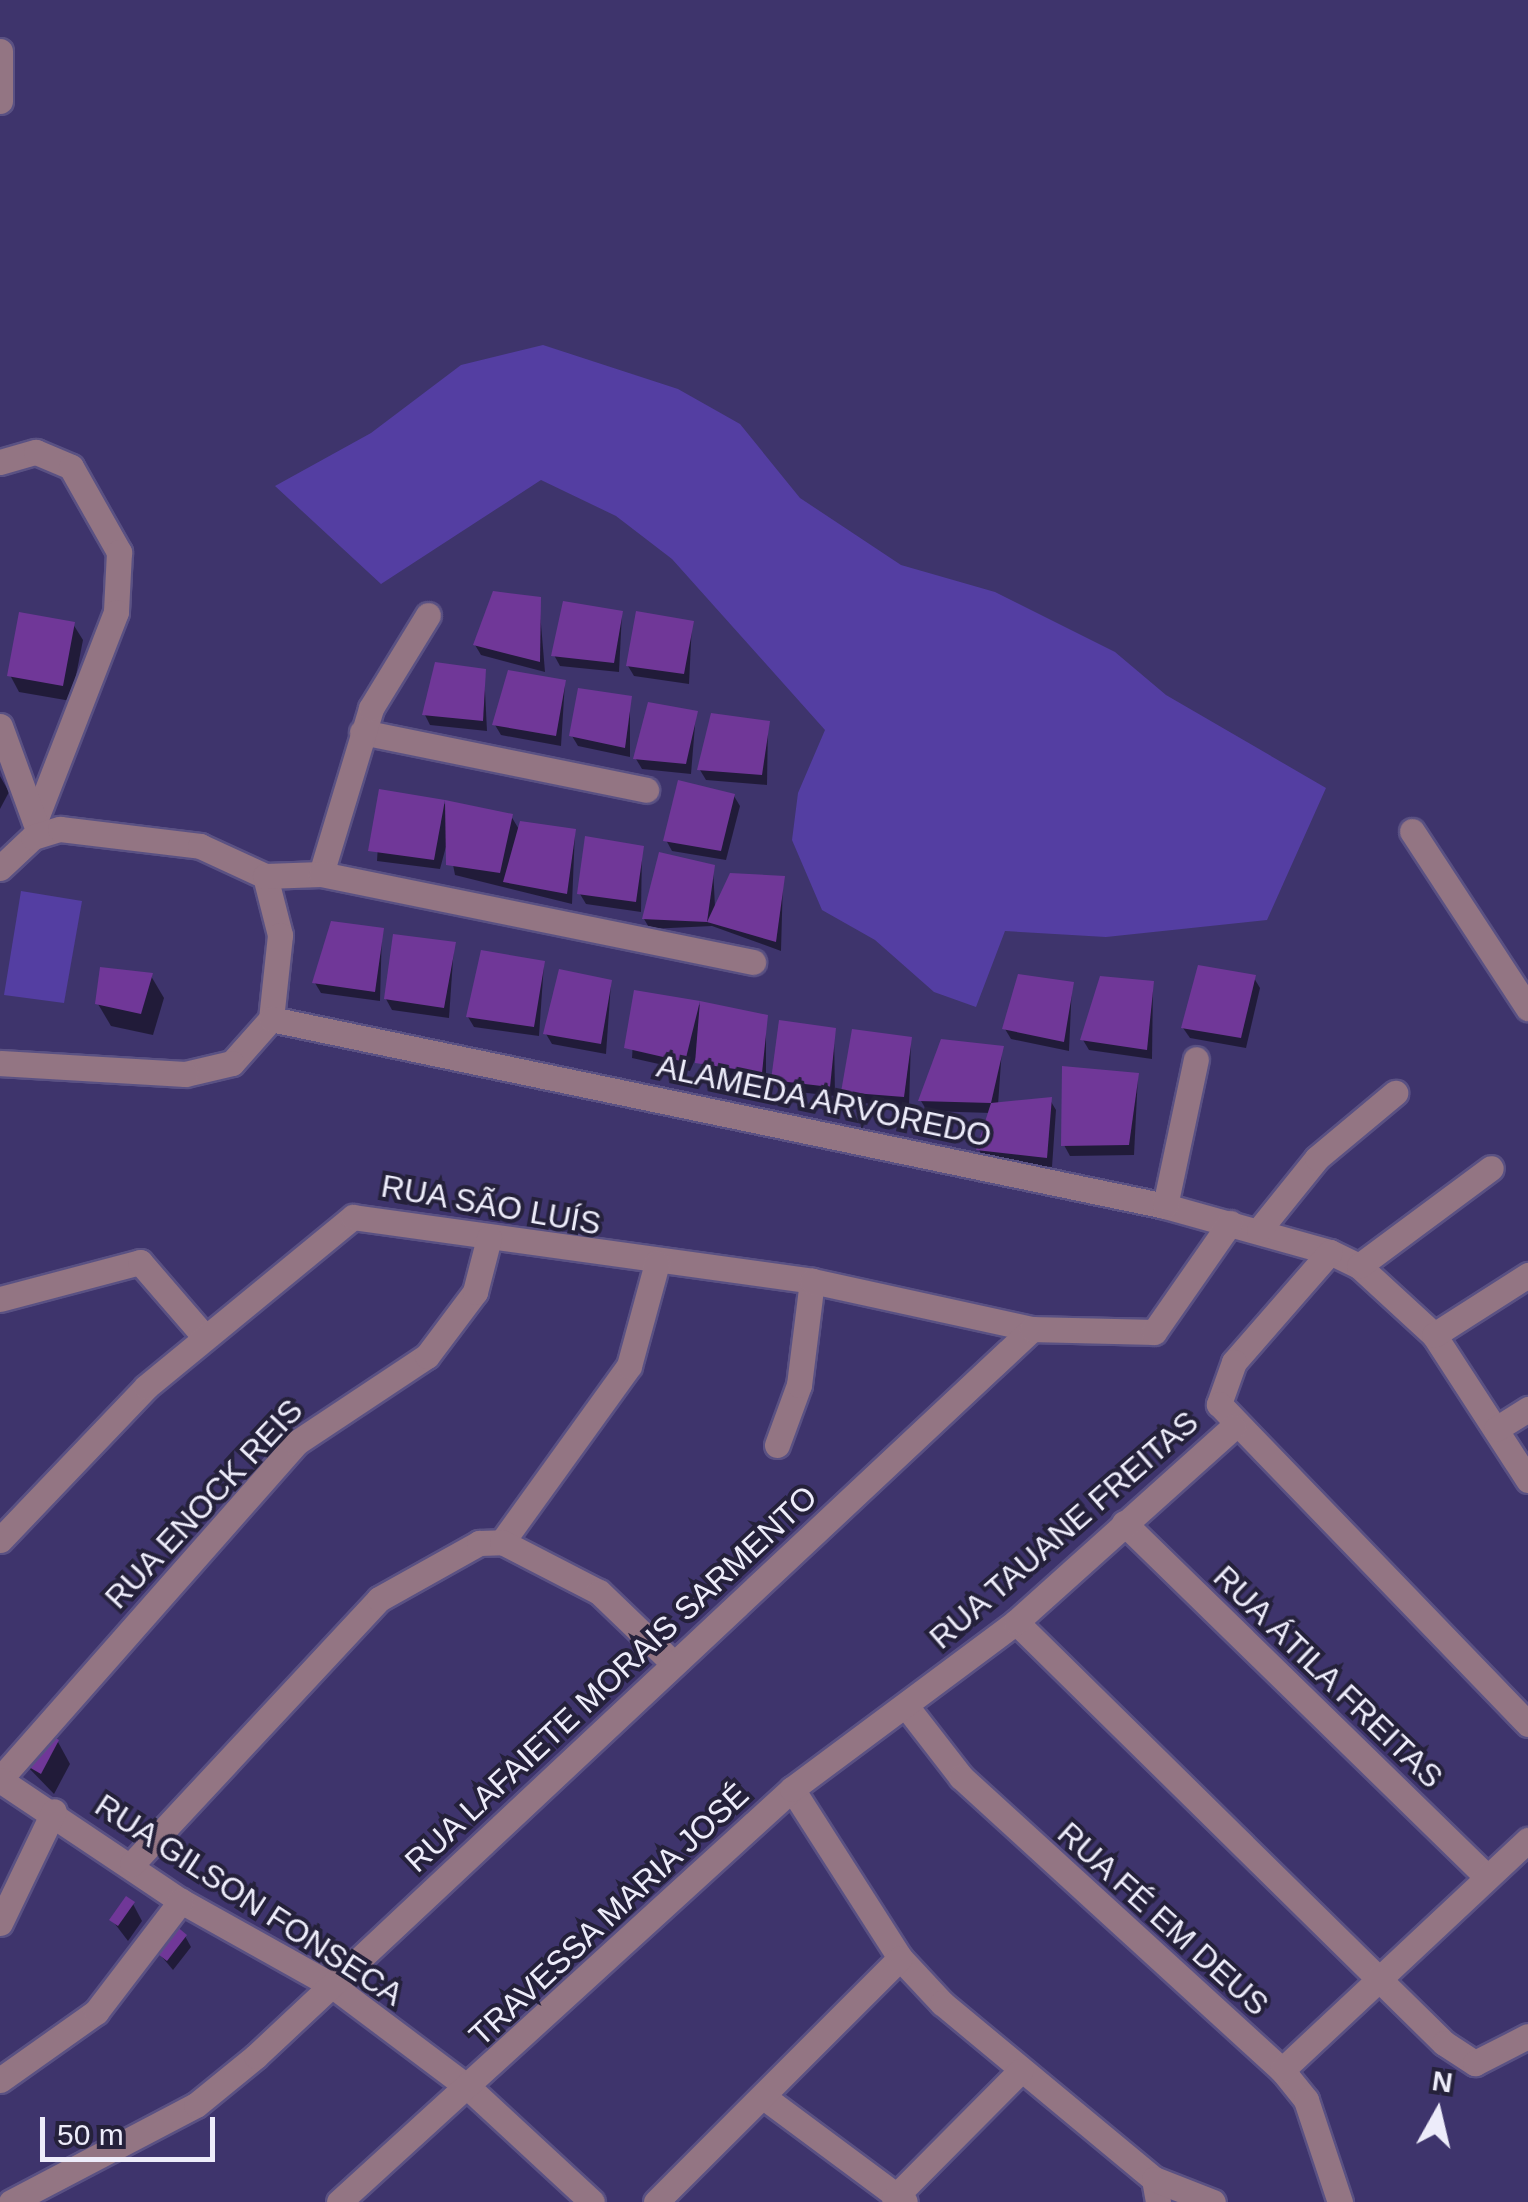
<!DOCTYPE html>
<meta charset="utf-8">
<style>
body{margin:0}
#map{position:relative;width:1528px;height:2202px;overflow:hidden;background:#3e346c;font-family:Helvetica,sans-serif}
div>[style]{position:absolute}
.green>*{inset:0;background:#543ea2}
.shadow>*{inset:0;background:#0007}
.building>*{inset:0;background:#703798}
.roads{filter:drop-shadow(2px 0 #5a5183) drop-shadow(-2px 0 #5a5183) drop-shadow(0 2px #5a5183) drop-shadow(0 -2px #5a5183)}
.minor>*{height:25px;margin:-12.5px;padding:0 12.5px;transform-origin:12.5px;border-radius:12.5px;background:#937583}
span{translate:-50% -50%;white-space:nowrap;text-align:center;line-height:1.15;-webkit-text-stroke:8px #25213b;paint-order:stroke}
.street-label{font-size:32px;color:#edecfa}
.north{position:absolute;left:1388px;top:2062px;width:100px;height:100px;-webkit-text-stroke:8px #25213b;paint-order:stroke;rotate:8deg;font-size:28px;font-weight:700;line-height:40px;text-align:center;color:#edecfa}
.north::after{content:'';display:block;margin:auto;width:35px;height:45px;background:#edecfa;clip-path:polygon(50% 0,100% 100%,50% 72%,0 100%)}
.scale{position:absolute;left:40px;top:2117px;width:175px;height:45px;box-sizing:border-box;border:5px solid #edecfa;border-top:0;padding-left:12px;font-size:30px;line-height:35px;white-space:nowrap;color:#edecfa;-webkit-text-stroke:8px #25213b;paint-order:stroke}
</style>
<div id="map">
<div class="green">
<i style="clip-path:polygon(543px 345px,678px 389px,740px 424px,800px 498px,901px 565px,995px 592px,1115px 652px,1166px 695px,1326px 788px,1267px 920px,1106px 937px,1005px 931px,976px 1007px,934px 992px,875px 940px,822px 910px,792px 840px,798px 793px,825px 730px,672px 559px,616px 516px,541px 480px,381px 584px,275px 486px,371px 433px,461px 365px)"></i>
<i style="clip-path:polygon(21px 891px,82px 901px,64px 1003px,4px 995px)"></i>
</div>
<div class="shadow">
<i style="clip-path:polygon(539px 600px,545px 672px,481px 655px,475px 645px)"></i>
<i style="clip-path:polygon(622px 613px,619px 672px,560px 666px,554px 655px)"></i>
<i style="clip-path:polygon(692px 623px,689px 684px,634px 676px,628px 666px)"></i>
<i style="clip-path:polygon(73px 624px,83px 640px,71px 701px,19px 692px,10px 675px)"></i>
<i style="clip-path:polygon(484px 671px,487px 731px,430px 725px,425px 715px)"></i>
<i style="clip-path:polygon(565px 682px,561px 746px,501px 735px,495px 725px)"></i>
<i style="clip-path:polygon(630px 698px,630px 757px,578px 746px,572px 736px)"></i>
<i style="clip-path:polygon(696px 713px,691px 774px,642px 769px,636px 759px)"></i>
<i style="clip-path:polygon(768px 724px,767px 785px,706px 780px,700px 770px)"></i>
<i style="clip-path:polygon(0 776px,9px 792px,0 809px)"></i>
<i style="clip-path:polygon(381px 792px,511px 816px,520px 831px,575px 831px,572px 904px,455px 875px,448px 839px,440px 869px,377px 861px)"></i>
<i style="clip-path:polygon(734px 796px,740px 806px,726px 860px,672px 851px,666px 840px)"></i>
<i style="clip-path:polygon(642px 849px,641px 912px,586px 904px,580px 894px)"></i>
<i style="clip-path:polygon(713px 867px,715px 907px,783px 879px,781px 951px,712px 926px,650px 929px,644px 919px)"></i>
<i style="clip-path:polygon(382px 930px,380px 1001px,321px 993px,315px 983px)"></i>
<i style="clip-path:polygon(454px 945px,449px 1018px,392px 1010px,386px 999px)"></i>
<i style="clip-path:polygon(544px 963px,539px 1036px,474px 1027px,468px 1017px)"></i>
<i style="clip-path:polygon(151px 976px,164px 998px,153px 1035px,111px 1026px,98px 1004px)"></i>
<i style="clip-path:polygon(1254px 978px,1260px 988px,1246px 1048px,1190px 1038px,1183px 1028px)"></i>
<i style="clip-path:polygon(611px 983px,606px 1054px,552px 1044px,546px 1034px)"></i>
<i style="clip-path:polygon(1072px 984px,1069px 1051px,1011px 1039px,1005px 1029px)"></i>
<i style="clip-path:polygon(1153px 984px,1152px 1059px,1089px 1050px,1083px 1040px)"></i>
<i style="clip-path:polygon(636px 993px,766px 1017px,766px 1082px,704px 1074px,699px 1051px,690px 1071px,632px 1058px)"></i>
<i style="clip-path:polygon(834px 1030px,835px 1096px,779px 1090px,773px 1080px)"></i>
<i style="clip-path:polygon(911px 1039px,909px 1107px,850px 1102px,844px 1092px)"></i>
<i style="clip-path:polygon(1002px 1048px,998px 1105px,1050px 1100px,1056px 1110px,1052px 1167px,985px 1160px,979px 1150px,991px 1113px,927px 1111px,921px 1101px)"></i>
<i style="clip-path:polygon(1138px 1075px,1134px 1155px,1070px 1156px,1064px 1145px)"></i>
<i style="clip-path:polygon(58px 1742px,70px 1764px,54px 1794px,24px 1763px)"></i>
<i style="clip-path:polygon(133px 1904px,142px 1921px,128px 1941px,112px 1920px)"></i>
<i style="clip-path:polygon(185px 1936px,191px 1947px,173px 1970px,157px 1951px)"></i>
</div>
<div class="building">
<i style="clip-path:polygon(493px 591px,541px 597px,540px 662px,473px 645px)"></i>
<i style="clip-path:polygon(563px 601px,623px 611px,614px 663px,551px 656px)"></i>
<i style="clip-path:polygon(636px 611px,694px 621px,684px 674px,626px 666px)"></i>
<i style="clip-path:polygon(19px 612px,75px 622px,63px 686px,7px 676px)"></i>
<i style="clip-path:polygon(435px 662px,486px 669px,483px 721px,422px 715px)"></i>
<i style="clip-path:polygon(508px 670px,566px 680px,556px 736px,492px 725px)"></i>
<i style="clip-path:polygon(578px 688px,632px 696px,625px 748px,569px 736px)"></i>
<i style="clip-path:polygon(648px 702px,698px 711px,686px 764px,633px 759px)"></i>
<i style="clip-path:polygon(711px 713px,770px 721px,762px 775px,697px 770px)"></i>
<i style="clip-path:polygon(678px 780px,735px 794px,721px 851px,663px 841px)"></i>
<i style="clip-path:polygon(379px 789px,445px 800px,434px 860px,368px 851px)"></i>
<i style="clip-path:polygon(445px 800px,513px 814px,500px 873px,446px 865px)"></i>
<i style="clip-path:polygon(520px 821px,576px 829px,567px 894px,503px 882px)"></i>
<i style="clip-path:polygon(585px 836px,644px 846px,636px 902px,577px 894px)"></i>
<i style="clip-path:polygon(659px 852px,715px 865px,707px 922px,642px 919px)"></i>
<i style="clip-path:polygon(730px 873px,785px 876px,776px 942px,707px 922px)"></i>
<i style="clip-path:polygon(331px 921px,384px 928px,375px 992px,312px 983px)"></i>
<i style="clip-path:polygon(393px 934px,456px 942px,444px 1008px,384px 999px)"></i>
<i style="clip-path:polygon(481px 950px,545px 961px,534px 1027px,466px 1017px)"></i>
<i style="clip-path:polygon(1198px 965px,1256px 975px,1241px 1038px,1181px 1028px)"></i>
<i style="clip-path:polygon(100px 967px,153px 973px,141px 1014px,95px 1004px)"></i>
<i style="clip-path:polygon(559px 969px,612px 980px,601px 1044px,543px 1034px)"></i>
<i style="clip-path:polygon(1018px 974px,1074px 982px,1064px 1042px,1002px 1029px)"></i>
<i style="clip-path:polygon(1100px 976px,1154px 981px,1147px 1050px,1080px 1040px)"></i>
<i style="clip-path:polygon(634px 990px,700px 1001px,685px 1062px,624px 1048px)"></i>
<i style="clip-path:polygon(700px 1001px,768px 1015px,762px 1073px,695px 1063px)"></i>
<i style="clip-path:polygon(779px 1020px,836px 1028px,830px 1087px,771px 1080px)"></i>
<i style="clip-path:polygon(852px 1029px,912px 1037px,904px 1097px,841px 1092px)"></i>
<i style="clip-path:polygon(941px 1039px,1004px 1046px,991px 1103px,918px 1101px)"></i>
<i style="clip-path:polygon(1062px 1066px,1139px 1073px,1129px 1145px,1061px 1146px)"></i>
<i style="clip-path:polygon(1052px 1097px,1047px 1158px,976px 1150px,991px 1103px)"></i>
<i style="clip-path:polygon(40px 1729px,59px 1740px,41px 1774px,22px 1763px)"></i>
<i style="clip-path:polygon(126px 1896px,135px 1902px,118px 1926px,109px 1920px)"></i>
<i style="clip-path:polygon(175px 1925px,187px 1935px,167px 1961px,154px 1951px)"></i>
</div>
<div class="roads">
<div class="minor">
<i style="left:0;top:51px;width:50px;rotate:90deg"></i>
<i style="left:0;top:462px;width:37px;rotate:-16deg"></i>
<i style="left:36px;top:452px;width:38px;rotate:23deg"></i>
<i style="left:71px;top:467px;width:98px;rotate:60.5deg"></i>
<i style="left:119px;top:552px;width:60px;rotate:92.9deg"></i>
<i style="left:116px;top:612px;width:224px;rotate:111.2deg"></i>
<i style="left:0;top:726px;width:102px;rotate:70deg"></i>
<i style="left:362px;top:732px;width:290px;rotate:11.5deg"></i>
<i style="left:1412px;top:831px;width:212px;rotate:56.8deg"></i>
<i style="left:0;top:868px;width:45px;rotate:-43.2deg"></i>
<i style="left:33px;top:837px;width:28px;rotate:-17deg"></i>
<i style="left:60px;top:829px;width:141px;rotate:6.9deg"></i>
<i style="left:200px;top:846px;width:72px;rotate:24.8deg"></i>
<i style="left:265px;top:876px;width:61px;rotate:75.7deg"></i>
<i style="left:280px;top:935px;width:84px;rotate:96.1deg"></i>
<i style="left:271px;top:1019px;width:59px;rotate:131.6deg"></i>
<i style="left:232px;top:1063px;width:48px;rotate:166.8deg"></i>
<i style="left:185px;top:1074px;width:185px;rotate:-176.6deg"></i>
<i style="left:321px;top:874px;width:173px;rotate:-73.2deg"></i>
<i style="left:371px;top:708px;width:109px;rotate:-58.5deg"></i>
<i style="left:265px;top:876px;width:56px;rotate:-2deg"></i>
<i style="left:321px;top:874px;width:441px;rotate:11.5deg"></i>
<i style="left:271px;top:1019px;width:913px;rotate:11.81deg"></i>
<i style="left:1165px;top:1206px;width:171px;rotate:15.6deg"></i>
<i style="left:1330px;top:1252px;width:32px;rotate:26deg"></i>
<i style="left:1359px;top:1266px;width:102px;rotate:42.6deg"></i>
<i style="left:1434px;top:1335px;width:173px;rotate:57deg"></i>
<i style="left:1165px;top:1206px;width:150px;rotate:-78.1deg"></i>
<i style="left:1259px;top:1230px;width:92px;rotate:-51.1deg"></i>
<i style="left:1317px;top:1158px;width:102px;rotate:-39.8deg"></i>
<i style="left:1330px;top:1252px;width:146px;rotate:131.1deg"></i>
<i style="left:1234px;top:1362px;width:45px;rotate:109.7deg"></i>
<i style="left:1219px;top:1404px;width:445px;rotate:46deg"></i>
<i style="left:1359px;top:1266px;width:164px;rotate:-36.6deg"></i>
<i style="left:0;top:1299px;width:145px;rotate:-14.8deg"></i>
<i style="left:140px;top:1262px;width:96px;rotate:49.2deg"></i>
<i style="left:1434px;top:1335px;width:112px;rotate:-32.6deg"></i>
<i style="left:1496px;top:1429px;width:38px;rotate:-32deg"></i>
<i style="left:777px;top:1445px;width:64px;rotate:-69.9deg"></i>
<i style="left:799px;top:1385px;width:105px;rotate:-82.9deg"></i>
<i style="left:1124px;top:1523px;width:507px;rotate:44.28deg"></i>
<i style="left:0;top:1540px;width:211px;rotate:-46.3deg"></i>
<i style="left:146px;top:1387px;width:268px;rotate:-39.4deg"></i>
<i style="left:353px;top:1217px;width:463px;rotate:7.9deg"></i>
<i style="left:812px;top:1281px;width:225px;rotate:12.3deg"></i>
<i style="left:502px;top:1542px;width:217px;rotate:-54.2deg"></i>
<i style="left:629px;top:1366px;width:107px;rotate:-74.8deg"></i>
<i style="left:1016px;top:1622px;width:600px;rotate:44.53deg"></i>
<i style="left:1444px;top:2043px;width:37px;rotate:33deg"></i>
<i style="left:1475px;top:2063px;width:59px;rotate:-27deg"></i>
<i style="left:906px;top:1706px;width:90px;rotate:52.2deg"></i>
<i style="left:961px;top:1777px;width:435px;rotate:42.4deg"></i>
<i style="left:1282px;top:2070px;width:38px;rotate:51deg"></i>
<i style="left:1306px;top:2100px;width:108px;rotate:71.6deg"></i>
<i style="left:0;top:1779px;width:448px;rotate:-48.6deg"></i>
<i style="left:296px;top:1443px;width:157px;rotate:-33.6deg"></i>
<i style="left:427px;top:1356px;width:80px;rotate:-53.1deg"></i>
<i style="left:475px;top:1292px;width:56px;rotate:-75.5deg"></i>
<i style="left:0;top:1780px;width:218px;rotate:33.8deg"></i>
<i style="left:181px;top:1901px;width:174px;rotate:29.2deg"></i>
<i style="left:333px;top:1986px;width:171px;rotate:36.9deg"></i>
<i style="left:470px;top:2089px;width:166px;rotate:42.8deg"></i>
<i style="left:792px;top:1789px;width:201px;rotate:57.4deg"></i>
<i style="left:900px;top:1958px;width:62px;rotate:47deg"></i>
<i style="left:942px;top:2003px;width:276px;rotate:39.7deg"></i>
<i style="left:1154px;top:2179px;width:23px;rotate:80deg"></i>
<i style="left:132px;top:1864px;width:362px;rotate:-47deg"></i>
<i style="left:379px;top:1599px;width:115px;rotate:-29.2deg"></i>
<i style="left:479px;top:1543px;width:23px;rotate:-2deg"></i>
<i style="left:502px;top:1542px;width:109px;rotate:27.3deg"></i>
<i style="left:599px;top:1592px;width:103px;rotate:43.8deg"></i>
<i style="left:0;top:1923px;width:124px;rotate:-64.3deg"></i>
<i style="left:1282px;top:2070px;width:337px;rotate:-43.1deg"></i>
<i style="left:0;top:2080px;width:118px;rotate:-35.3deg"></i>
<i style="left:96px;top:2012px;width:140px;rotate:-52.6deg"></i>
<i style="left:765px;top:2098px;width:174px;rotate:36.6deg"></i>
<i style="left:1154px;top:2179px;width:63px;rotate:21.3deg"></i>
<i style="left:894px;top:2198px;width:179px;rotate:-45.2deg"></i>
<i style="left:11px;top:2202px;width:209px;rotate:-27.7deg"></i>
<i style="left:196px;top:2105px;width:77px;rotate:-39.2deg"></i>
<i style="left:256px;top:2056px;width:1063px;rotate:-43.13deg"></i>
<i style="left:1032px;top:1329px;width:122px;rotate:1.4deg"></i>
<i style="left:1154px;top:1332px;width:133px;rotate:-55.1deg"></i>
<i style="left:339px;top:2202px;width:613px;rotate:-42.36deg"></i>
<i style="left:792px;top:1789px;width:279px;rotate:-36.7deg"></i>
<i style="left:1016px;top:1622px;width:292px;rotate:-41.9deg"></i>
<i style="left:656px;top:2202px;width:345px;rotate:-45deg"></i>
</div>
</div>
<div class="street-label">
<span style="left:824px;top:1101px;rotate:12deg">ALAMEDA ARVOREDO</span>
<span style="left:491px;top:1205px;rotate:10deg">RUA SÃO LUÍS</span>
<span style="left:204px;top:1504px;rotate:-47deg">RUA ENOCK REIS</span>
<span style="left:1064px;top:1530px;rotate:-41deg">RUA TAUANE FREITAS</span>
<span style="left:1328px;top:1677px;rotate:44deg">RUA ÁTILA FREITAS</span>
<span style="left:611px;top:1679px;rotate:-43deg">RUA LAFAIETE MORAIS SARMENTO</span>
<span style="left:249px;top:1900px;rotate:33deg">RUA GILSON FONSECA</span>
<span style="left:609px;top:1915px;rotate:-43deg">TRAVESSA MARIA JOSÉ</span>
<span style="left:1163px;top:1919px;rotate:42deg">RUA FÉ EM DEUS</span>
</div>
<div class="north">N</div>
<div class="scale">50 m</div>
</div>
